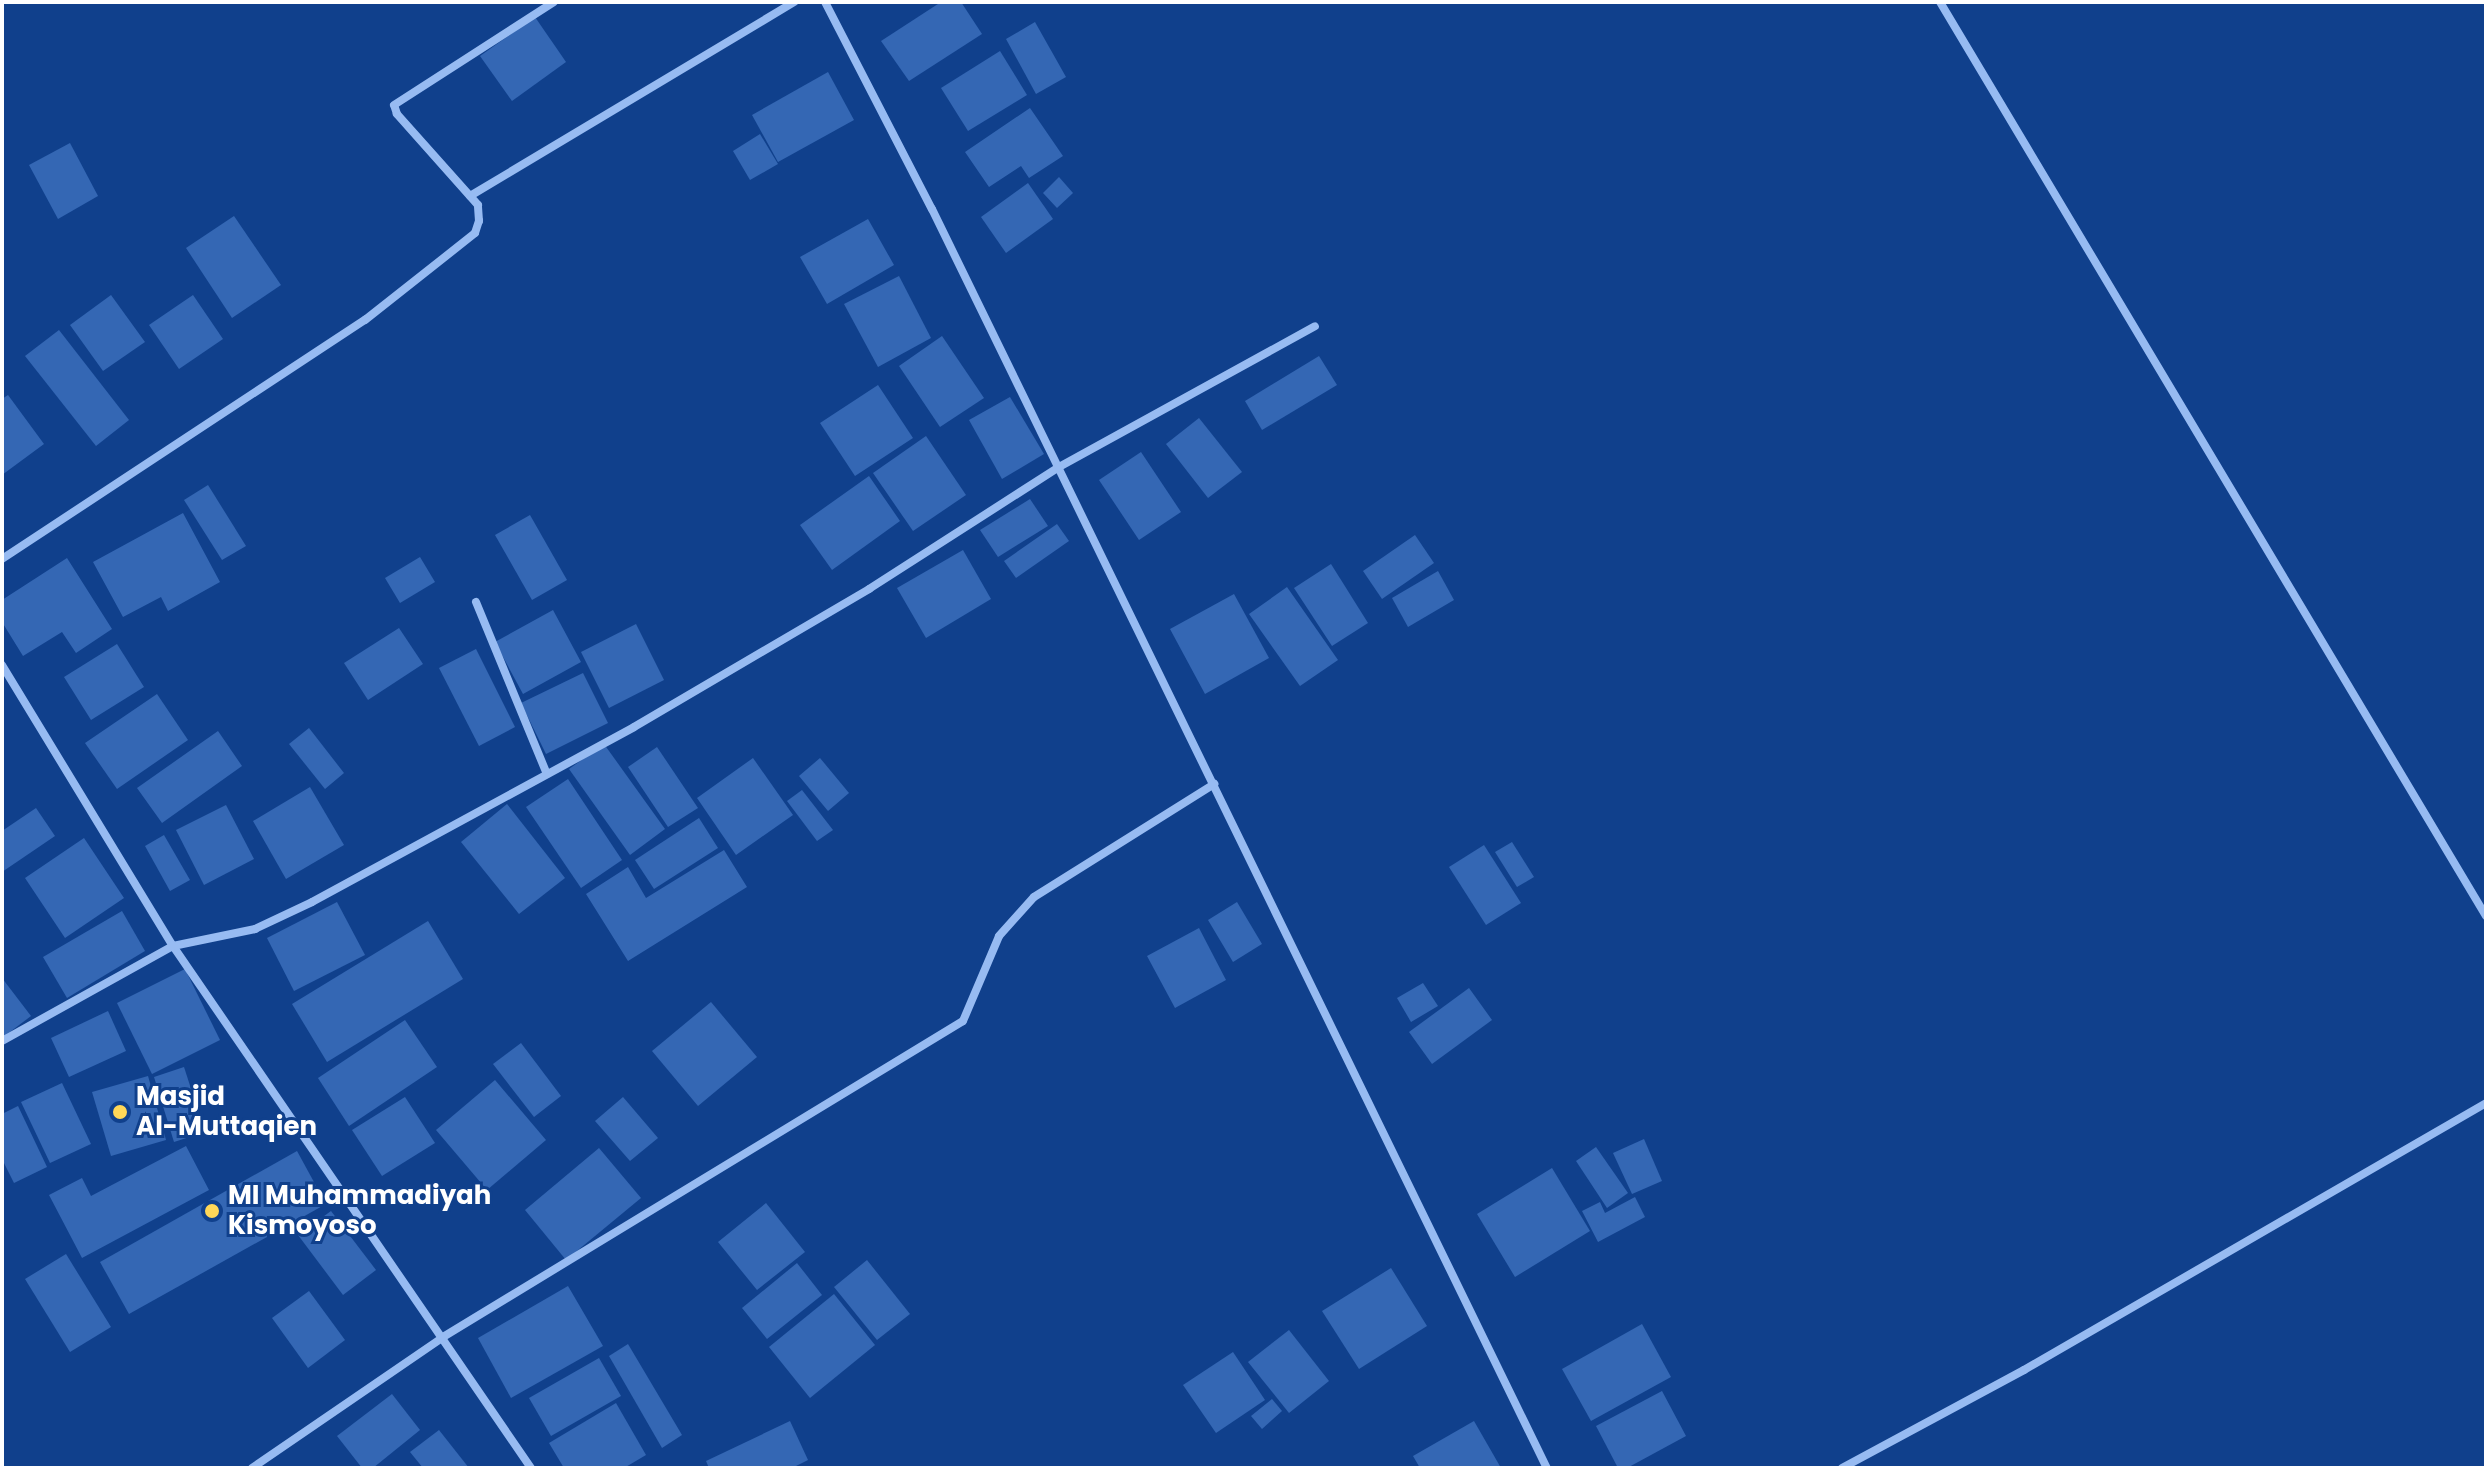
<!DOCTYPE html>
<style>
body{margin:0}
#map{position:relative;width:2488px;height:1470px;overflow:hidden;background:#10408c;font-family:Poppins,sans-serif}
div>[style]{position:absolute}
.building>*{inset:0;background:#3467b4}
.street>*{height:8px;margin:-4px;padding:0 4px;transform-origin:4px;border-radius:4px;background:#97bbf2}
.dots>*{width:22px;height:22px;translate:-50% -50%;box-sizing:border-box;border:4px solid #10408c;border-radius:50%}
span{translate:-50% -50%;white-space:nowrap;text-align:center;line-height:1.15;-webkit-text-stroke:6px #10408c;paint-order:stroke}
.poi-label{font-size:26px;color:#fff;font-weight:700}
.left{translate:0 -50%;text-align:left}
.frame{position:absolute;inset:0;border:4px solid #fff;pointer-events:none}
</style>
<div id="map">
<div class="building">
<i style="clip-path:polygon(941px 2px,961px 2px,982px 34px,909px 81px,881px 41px)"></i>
<i style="clip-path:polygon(535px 17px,566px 62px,512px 101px,480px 56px)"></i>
<i style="clip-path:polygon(1035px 22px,1066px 77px,1036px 94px,1006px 39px)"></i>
<i style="clip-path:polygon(1000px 51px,1027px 95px,968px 131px,941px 88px)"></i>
<i style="clip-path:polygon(828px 72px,854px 120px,778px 162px,752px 115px)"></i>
<i style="clip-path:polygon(1030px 108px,1063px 156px,1029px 178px,1021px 166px,989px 187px,965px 152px)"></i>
<i style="clip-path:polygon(760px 134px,778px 164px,750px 180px,733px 151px)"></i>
<i style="clip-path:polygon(70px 143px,98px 196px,58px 219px,29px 165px)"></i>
<i style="clip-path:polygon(1059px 177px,1073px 193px,1057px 208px,1043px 193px)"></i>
<i style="clip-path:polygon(1028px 183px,1053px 219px,1006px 253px,981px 217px)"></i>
<i style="clip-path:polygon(234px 216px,281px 285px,232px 318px,186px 248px)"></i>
<i style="clip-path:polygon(868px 219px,894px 265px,827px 304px,800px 257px)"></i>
<i style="clip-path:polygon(899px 276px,931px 338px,878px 367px,844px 304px)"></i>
<i style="clip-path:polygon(111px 295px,145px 342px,103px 371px,70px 325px)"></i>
<i style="clip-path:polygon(193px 295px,223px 339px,179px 369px,149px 325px)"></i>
<i style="clip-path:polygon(59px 330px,129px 420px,96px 446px,25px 356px)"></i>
<i style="clip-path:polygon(942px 336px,984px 398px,940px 427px,899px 366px)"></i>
<i style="clip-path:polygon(1319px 356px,1337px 385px,1262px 430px,1245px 401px)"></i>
<i style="clip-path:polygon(878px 385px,913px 438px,855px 476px,820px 423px)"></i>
<i style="clip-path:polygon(8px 395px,44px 444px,2px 475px,2px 399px)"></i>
<i style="clip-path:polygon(1010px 397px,1044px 454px,1002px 479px,969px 420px)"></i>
<i style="clip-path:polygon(1199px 418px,1242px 472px,1208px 498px,1166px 444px)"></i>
<i style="clip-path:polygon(926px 436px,966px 495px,913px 531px,873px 473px)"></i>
<i style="clip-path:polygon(1141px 452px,1181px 512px,1139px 540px,1099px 480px)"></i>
<i style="clip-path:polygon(869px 476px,900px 521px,832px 570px,800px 525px)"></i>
<i style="clip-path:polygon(208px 485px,246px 546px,222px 560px,184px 500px)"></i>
<i style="clip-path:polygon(1030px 499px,1048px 526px,998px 557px,980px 530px)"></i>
<i style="clip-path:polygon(183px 513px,220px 582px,168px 611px,161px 597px,123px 617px,93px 562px)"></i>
<i style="clip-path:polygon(530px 515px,567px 580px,532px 600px,495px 535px)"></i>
<i style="clip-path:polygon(1057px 524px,1069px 541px,1016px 578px,1004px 561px)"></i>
<i style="clip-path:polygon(1415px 535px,1434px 563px,1382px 599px,1363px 571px)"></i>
<i style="clip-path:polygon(963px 550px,991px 599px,926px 638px,897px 588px)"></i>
<i style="clip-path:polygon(420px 557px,435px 582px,400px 603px,385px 578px)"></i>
<i style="clip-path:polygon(67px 558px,112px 629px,76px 653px,62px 632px,23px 656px,2px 622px,2px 600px)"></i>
<i style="clip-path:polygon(1331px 564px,1368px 623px,1332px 646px,1294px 588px)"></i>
<i style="clip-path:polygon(1438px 571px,1454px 600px,1408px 627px,1392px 598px)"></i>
<i style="clip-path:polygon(1287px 587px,1338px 660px,1300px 686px,1249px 614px)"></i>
<i style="clip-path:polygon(1234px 594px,1269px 658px,1205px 694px,1170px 629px)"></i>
<i style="clip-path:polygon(553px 610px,581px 662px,523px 694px,495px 642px)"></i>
<i style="clip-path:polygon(636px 624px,664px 680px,609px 708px,581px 652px)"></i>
<i style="clip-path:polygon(399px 628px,423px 664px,368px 700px,344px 663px)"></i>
<i style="clip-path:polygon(117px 644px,144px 687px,91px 720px,64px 677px)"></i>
<i style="clip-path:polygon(476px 649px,515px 727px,479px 746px,439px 668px)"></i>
<i style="clip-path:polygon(583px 673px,608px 723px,546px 754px,521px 703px)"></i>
<i style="clip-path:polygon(157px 694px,188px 740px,117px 789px,85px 743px)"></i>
<i style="clip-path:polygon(309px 728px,344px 773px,325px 789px,289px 744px)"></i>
<i style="clip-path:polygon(218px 731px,242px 766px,162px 823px,137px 788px)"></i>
<i style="clip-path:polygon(604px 744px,665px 829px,630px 855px,569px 769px)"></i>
<i style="clip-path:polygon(657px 747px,698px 808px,668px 827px,628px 767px)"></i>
<i style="clip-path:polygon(753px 758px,793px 815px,736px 855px,697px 798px)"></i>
<i style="clip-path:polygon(820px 758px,849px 793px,828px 811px,799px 776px)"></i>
<i style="clip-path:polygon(568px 779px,622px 860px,581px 888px,526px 807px)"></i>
<i style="clip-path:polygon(310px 787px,344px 845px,286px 879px,253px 821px)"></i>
<i style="clip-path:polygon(802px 790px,833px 830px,817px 841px,787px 801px)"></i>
<i style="clip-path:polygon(507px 804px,565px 878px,519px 914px,461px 842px)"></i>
<i style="clip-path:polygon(226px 805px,254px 859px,204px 885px,176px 830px)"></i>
<i style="clip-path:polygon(36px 808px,55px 836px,2px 872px,2px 831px)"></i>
<i style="clip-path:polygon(699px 818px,718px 848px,654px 889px,635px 860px)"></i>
<i style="clip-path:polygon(164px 835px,190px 880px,170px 891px,145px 846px)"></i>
<i style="clip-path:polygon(84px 838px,124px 898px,65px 938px,25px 878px)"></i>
<i style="clip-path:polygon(1512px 842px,1534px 877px,1517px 887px,1495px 852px)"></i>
<i style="clip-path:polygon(1484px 845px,1521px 903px,1486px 925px,1449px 867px)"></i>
<i style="clip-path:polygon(724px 850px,747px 887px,628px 961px,586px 894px,628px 867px,646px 898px)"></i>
<i style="clip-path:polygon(337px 902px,365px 955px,294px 991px,267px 938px)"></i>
<i style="clip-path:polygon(1237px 902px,1262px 944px,1233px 962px,1208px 920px)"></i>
<i style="clip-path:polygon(122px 911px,145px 951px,67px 998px,43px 957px)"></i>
<i style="clip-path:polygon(428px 921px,463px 979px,327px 1062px,292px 1004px)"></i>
<i style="clip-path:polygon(1199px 928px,1226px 980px,1175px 1008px,1147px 956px)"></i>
<i style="clip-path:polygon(185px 969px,220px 1040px,152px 1074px,117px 1003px)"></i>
<i style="clip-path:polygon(2px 978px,31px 1016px,2px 1038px)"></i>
<i style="clip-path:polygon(1423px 983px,1438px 1006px,1411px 1022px,1397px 998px)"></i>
<i style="clip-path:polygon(1469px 988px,1492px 1020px,1432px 1064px,1409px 1032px)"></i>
<i style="clip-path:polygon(711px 1002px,757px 1057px,698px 1106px,652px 1051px)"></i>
<i style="clip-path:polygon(108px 1011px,126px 1051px,69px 1077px,51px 1038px)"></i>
<i style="clip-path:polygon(405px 1020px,437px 1067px,349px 1126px,318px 1078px)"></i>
<i style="clip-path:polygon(521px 1043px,561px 1096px,534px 1117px,493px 1064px)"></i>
<i style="clip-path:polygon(184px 1067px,205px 1132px,174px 1142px,154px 1077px)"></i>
<i style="clip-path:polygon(148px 1076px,166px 1140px,111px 1156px,92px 1092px)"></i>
<i style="clip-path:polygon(495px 1080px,546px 1140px,487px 1190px,436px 1130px)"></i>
<i style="clip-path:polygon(62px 1083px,91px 1144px,50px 1163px,21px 1102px)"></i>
<i style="clip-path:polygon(405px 1097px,435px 1143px,382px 1176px,352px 1130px)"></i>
<i style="clip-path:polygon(623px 1097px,658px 1138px,630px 1161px,595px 1121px)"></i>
<i style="clip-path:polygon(18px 1106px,47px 1167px,14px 1183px,2px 1159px,2px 1114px)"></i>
<i style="clip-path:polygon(1644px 1139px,1662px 1181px,1632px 1194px,1613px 1153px)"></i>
<i style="clip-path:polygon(186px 1146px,209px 1190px,82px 1258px,49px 1195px,82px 1178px,91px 1196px)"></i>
<i style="clip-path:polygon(1596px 1147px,1628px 1193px,1607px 1208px,1576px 1161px)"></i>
<i style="clip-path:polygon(599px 1148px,641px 1198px,566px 1260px,525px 1210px)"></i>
<i style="clip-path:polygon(297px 1151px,326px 1204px,129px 1314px,100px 1262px)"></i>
<i style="clip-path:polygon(1552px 1168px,1590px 1231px,1515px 1277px,1477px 1214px)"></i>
<i style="clip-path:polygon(1635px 1197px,1645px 1217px,1598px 1242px,1582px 1211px,1600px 1202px,1605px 1213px)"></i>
<i style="clip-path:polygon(766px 1203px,805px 1252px,757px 1290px,718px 1242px)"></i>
<i style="clip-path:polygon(331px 1211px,376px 1270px,343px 1295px,298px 1235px)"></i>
<i style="clip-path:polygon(66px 1254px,111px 1327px,70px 1352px,25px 1279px)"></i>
<i style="clip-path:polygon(867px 1260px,910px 1314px,877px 1340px,834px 1287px)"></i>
<i style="clip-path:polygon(797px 1263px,822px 1295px,767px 1339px,742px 1308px)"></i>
<i style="clip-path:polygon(1391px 1268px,1427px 1326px,1359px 1369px,1322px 1311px)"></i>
<i style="clip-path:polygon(568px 1286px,603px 1346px,511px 1398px,478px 1338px)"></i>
<i style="clip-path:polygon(309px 1291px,345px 1340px,308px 1368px,272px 1318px)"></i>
<i style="clip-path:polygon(834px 1294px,875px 1345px,810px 1398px,769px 1347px)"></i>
<i style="clip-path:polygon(1642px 1324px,1671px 1377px,1591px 1421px,1562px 1369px)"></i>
<i style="clip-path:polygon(1289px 1330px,1329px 1381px,1289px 1413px,1248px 1362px)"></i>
<i style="clip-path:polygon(628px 1344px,682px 1435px,662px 1448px,609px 1356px)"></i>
<i style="clip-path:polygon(1233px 1352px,1265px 1400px,1216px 1433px,1183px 1385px)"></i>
<i style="clip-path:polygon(599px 1358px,621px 1396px,551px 1436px,529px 1398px)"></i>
<i style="clip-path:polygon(1662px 1391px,1686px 1436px,1627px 1468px,1618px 1468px,1596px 1426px)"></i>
<i style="clip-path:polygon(392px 1394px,420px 1430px,373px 1468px,362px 1468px,337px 1436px)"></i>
<i style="clip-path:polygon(1272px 1399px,1282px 1411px,1262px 1429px,1251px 1416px)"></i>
<i style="clip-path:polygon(616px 1403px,646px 1455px,624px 1468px,564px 1468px,549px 1443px)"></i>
<i style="clip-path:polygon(790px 1421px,808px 1460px,792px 1468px,709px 1468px,706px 1461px)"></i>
<i style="clip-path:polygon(1474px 1421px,1501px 1468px,1420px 1468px,1413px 1456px)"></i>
<i style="clip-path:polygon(439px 1430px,469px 1468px,423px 1468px,410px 1452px)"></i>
</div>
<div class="street">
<i style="left:825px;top:2px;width:233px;rotate:62.7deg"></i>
<i style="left:932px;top:209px;width:1401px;rotate:63.97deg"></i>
<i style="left:1940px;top:2px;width:1065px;rotate:59.15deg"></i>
<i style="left:470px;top:196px;width:378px;rotate:-30.9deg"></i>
<i style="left:2px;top:559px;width:435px;rotate:-33.4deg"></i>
<i style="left:365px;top:320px;width:140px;rotate:-38.3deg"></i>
<i style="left:475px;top:233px;width:13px;rotate:-72deg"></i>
<i style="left:479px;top:221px;width:16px;rotate:-94deg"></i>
<i style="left:478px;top:205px;width:122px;rotate:-131.7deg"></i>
<i style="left:397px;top:114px;width:9px;rotate:-108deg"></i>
<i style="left:394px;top:105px;width:190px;rotate:-32.8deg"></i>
<i style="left:476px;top:602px;width:186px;rotate:67.6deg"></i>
<i style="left:2px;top:665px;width:329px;rotate:58.7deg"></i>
<i style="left:173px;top:946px;width:633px;rotate:55.56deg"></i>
<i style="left:2px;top:1041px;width:196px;rotate:-29.1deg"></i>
<i style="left:173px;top:946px;width:84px;rotate:-11.7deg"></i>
<i style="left:255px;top:929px;width:63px;rotate:-25.3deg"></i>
<i style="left:312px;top:902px;width:366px;rotate:-28.5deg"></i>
<i style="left:634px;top:727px;width:273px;rotate:-30.4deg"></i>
<i style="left:869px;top:589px;width:226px;rotate:-32.7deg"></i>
<i style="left:1059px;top:467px;width:292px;rotate:-28.8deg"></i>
<i style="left:252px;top:1468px;width:232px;rotate:-34.4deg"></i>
<i style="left:443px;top:1337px;width:608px;rotate:-31.29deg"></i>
<i style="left:963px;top:1021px;width:92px;rotate:-67deg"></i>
<i style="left:999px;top:936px;width:52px;rotate:-48.1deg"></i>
<i style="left:1034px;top:897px;width:213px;rotate:-32.1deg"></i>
<i style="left:1842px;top:1468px;width:207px;rotate:-28.3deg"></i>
<i style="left:2024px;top:1370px;width:534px;rotate:-30.02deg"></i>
</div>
<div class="dots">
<i style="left:120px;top:1112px;background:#ffd758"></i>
<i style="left:212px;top:1211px;background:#ffd758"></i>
</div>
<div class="poi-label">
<span class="left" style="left:136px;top:1112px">Masjid<br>Al-Muttaqien</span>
<span class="left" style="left:228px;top:1211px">MI Muhammadiyah<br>Kismoyoso</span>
</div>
<div class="frame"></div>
</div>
